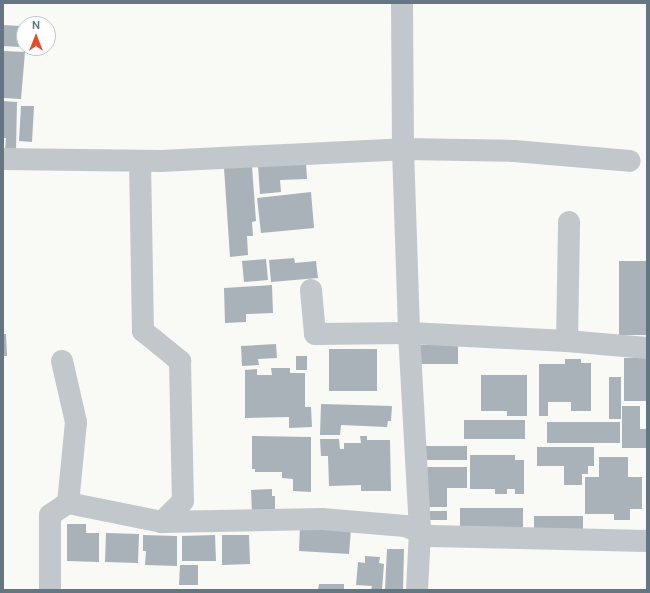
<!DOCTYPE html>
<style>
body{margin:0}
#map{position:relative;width:650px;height:593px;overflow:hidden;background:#f9f9f6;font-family:"DM Sans",sans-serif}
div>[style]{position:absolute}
.building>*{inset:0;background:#a9b2b8}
.minor>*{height:22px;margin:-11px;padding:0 11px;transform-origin:11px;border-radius:11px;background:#c2c7cb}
span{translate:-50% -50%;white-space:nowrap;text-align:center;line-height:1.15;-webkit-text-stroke:4px #fff;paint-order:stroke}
.frame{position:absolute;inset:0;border:4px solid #637682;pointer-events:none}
.north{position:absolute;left:16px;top:16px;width:40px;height:40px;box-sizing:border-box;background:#fff;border:1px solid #c1c8cd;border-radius:50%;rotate:0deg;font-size:11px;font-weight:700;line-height:16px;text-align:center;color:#637682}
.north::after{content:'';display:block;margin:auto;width:14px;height:18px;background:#e84b28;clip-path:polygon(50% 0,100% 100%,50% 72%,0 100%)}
</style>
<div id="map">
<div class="building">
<i style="clip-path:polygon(3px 25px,21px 26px,20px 47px,3px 46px)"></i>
<i style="clip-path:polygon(3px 51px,25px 52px,21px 99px,3px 98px)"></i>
<i style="clip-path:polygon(3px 101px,17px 102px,16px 151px,5px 151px,6px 138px,3px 138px)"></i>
<i style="clip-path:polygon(21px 106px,34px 106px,32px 142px,19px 141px)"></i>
<i style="clip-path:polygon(306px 163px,307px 179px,280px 180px,281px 192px,260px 194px,258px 166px)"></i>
<i style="clip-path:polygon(252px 166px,256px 221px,252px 222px,253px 236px,247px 236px,248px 255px,230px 257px,224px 168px)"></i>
<i style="clip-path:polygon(311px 192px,314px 228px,261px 233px,257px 198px)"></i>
<i style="clip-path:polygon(294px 258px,295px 263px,316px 261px,318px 278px,271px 282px,269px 260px)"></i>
<i style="clip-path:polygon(266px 259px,268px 280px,244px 282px,242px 261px)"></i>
<i style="clip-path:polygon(619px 261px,647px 261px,647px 335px,619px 335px)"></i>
<i style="clip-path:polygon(272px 285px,273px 313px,246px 314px,246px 322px,225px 323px,224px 288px)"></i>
<i style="clip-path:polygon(3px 334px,6px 334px,7px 356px,3px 356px)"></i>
<i style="clip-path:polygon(276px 344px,277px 358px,258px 359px,259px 365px,242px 366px,241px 346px)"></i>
<i style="clip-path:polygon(419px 345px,458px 345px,458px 364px,419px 364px)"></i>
<i style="clip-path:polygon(329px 349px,377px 349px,377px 391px,329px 391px)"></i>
<i style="clip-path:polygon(296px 356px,307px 356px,307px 370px,296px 370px)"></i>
<i style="clip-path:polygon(624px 358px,647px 358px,647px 401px,624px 401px)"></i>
<i style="clip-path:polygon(565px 359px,581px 359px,581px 363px,591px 363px,591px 411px,571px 411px,571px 402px,548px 402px,548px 416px,539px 416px,539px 364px,565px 364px)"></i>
<i style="clip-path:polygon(271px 368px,290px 368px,290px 373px,305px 373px,305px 407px,311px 407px,312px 427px,289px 428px,289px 417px,245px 418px,245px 370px,257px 369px,257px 375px,272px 375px)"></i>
<i style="clip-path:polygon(481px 375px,527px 375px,527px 416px,507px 416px,507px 411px,481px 411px)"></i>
<i style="clip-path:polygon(609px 377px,621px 377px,621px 419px,609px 419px)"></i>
<i style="clip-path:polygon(321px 404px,392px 406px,391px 421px,388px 421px,387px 427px,341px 425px,340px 435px,320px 435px)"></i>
<i style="clip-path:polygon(622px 406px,640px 406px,640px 429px,647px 429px,647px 448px,622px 448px)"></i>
<i style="clip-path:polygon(464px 420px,525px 420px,525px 439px,464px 439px)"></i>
<i style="clip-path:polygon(547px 422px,620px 422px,620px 443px,547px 443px)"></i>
<i style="clip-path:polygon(252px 436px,311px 437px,311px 492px,293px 491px,293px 479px,282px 478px,282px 472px,255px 472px,255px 469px,252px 469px)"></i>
<i style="clip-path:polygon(360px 436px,367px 436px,367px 440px,390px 440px,391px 491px,361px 491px,361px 485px,329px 486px,328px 456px,321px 456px,320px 439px,339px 439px,340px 449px,344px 449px,344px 443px,361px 443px)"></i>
<i style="clip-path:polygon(424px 446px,467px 446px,467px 460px,424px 460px)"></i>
<i style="clip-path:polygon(537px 447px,594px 447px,594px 466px,588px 466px,588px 474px,582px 474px,582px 485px,564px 485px,564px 466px,537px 466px)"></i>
<i style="clip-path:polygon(470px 455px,515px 455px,515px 460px,524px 460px,524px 494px,515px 494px,515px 489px,507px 489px,507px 494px,495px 494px,495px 489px,470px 489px)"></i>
<i style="clip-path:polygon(599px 457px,628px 457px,628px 477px,642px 477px,642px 509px,630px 509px,630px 520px,614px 520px,614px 514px,585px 514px,585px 477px,599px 477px)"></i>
<i style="clip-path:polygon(425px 467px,467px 467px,467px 488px,447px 488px,447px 507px,425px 507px)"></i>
<i style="clip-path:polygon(272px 489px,272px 496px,275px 496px,275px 512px,252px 514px,251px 490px)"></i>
<i style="clip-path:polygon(460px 508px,523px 508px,523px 529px,460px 529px)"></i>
<i style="clip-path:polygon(426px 511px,447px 511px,447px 520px,426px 520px)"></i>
<i style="clip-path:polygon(534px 516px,583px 516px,583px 530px,534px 530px)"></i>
<i style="clip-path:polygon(67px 524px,86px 524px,86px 533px,99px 533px,99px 562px,67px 561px)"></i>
<i style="clip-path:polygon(300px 526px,351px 529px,349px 554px,299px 551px)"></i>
<i style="clip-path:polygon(106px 533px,139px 534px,138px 563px,105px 562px)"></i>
<i style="clip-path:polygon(143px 535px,177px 536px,177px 566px,145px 565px,146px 551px,143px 551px)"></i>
<i style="clip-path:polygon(215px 535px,216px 561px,182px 561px,182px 536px)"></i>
<i style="clip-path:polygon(222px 535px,249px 535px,250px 564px,222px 565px)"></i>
<i style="clip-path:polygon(387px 549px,404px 549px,403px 590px,385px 590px)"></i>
<i style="clip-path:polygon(365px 556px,380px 557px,379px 563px,384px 564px,382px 590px,371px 590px,372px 586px,356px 585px,358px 562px,365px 563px)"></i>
<i style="clip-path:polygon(180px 565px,198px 565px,198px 585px,179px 585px)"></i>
<i style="clip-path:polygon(319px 584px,344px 584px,344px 590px,318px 590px)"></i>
</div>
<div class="minor">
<i style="left:402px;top:3px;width:146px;rotate:89.6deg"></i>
<i style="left:403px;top:149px;width:184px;rotate:88.1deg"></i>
<i style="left:409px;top:333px;width:198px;rotate:86.8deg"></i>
<i style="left:420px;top:531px;width:59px;rotate:92.9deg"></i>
<i style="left:3px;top:159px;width:158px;rotate:0.7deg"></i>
<i style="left:161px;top:161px;width:242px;rotate:-2.8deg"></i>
<i style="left:403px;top:149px;width:111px;rotate:1deg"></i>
<i style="left:514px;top:151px;width:116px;rotate:4.9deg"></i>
<i style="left:140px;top:161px;width:170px;rotate:89deg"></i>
<i style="left:143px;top:331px;width:48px;rotate:39deg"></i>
<i style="left:180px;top:361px;width:140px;rotate:88.8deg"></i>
<i style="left:183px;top:501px;width:30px;rotate:135deg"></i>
<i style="left:311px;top:290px;width:44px;rotate:84.8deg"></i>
<i style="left:315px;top:334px;width:94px;rotate:-0.6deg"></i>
<i style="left:409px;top:333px;width:158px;rotate:2.9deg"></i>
<i style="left:567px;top:341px;width:80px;rotate:5deg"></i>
<i style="left:567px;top:341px;width:119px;rotate:-89deg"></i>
<i style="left:62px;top:361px;width:63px;rotate:77.1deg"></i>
<i style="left:76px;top:422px;width:81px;rotate:95.6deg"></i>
<i style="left:50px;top:590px;width:75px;rotate:-90deg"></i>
<i style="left:50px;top:515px;width:22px;rotate:-34deg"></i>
<i style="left:68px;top:503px;width:96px;rotate:11.4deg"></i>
<i style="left:162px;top:522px;width:160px;rotate:-1.1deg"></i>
<i style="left:322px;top:519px;width:83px;rotate:4.8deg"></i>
<i style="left:405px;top:526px;width:27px;rotate:22deg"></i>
<i style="left:430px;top:536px;width:217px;rotate:1.3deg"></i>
</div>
<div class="frame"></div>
<div class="north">N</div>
</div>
